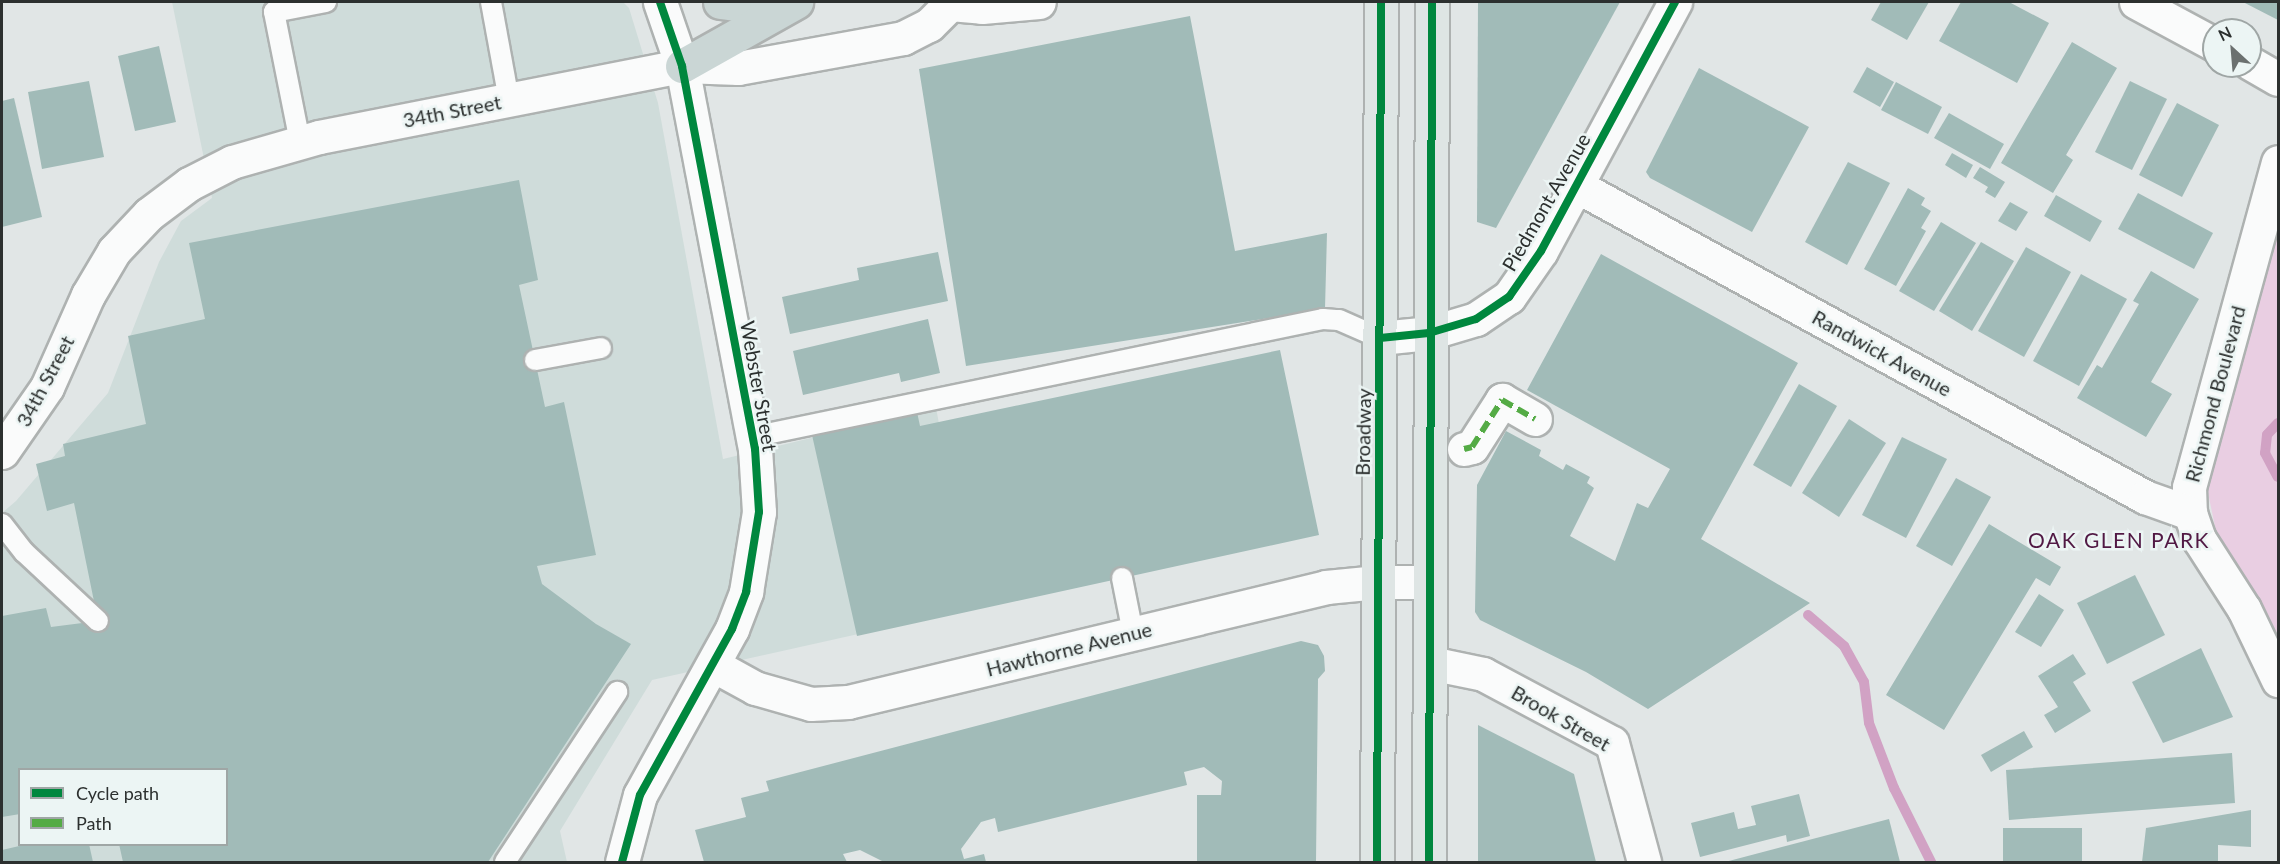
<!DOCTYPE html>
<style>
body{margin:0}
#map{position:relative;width:2280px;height:864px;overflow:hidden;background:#e1e6e6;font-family:Lato,sans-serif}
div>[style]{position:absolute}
.built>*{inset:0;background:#cfdcda}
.green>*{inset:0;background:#e9cee2}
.stream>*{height:10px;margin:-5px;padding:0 5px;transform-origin:5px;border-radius:5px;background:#d1a2c4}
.building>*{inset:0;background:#a1bbb8}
.roads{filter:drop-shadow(2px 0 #aeb2b1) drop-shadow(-2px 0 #aeb2b1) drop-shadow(0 2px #aeb2b1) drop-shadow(0 -2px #aeb2b1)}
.lane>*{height:20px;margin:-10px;padding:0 10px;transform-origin:10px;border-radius:10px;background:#fafbfb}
.street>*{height:33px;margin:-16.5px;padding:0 16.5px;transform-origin:16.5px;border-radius:16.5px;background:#fafbfb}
.secondary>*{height:33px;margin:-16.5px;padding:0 16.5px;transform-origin:16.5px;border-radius:16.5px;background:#fafbfb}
.primary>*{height:33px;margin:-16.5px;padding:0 16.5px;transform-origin:16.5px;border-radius:16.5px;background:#dee5e4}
.highway>*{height:33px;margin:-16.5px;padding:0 16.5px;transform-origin:16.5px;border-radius:16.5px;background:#cad6d5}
.quiet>*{height:6px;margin-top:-3px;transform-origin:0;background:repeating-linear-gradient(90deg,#54ab45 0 12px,transparent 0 18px)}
.cycleway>*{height:8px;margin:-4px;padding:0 4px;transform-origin:4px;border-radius:4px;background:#00873e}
span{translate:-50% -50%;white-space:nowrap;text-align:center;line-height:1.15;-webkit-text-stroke:5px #ecf5f4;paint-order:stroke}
.street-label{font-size:20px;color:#2c302f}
.neighbourhood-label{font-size:21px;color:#511944;letter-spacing:1.5px}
.frame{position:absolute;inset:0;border:3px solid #2c302f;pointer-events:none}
.legend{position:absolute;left:18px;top:768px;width:210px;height:78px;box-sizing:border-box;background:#ecf5f4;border:2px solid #9fa6a5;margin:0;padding:8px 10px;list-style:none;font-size:18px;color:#2c302f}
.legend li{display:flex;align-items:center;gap:12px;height:30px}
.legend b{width:30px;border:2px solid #9fa6a5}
.north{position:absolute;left:2202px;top:18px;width:60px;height:60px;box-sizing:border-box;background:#ecf5f4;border:2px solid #9fa6a5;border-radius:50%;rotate:334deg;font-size:16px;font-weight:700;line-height:24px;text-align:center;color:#2c302f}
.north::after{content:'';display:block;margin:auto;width:21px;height:27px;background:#6b706f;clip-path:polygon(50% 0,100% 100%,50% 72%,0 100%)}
</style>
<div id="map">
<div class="built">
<i style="clip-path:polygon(evenodd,172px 2px,623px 2px,629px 8px,658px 103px,723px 459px,936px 408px,975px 608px,652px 680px,560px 831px,567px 862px,2px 862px,2px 513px,16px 501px,108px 393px,159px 262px,181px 221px,212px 198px,172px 2px,20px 770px,226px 770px,226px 844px,20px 844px,20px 770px)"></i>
</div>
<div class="green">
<i style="clip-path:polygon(2278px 229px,2278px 634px,2216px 531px,2207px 488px)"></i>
</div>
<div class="stream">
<i style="left:2278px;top:423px;width:16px;rotate:133deg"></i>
<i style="left:2267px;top:435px;width:18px;rotate:96deg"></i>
<i style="left:2265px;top:453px;width:27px;rotate:62deg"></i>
<i style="left:1808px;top:615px;width:48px;rotate:40.7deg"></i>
<i style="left:1844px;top:646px;width:41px;rotate:60.9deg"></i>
<i style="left:1864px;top:682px;width:41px;rotate:83deg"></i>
<i style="left:1869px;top:723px;width:70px;rotate:69deg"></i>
<i style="left:1894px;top:788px;width:83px;rotate:63.4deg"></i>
</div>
<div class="building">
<i style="clip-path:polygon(1478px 2px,1620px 2px,1496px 228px,1477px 222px)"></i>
<i style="clip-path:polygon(1881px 2px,1929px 2px,1907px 40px,1871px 20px)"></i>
<i style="clip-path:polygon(1961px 2px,2009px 2px,2049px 23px,2017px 83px,1939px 41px)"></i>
<i style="clip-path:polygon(2243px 2px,2278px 2px,2278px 20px)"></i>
<i style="clip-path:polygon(1190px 16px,1235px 251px,1327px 233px,1325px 309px,966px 366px,919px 69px)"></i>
<i style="clip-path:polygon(2072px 42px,2117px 68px,2066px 155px,2073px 160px,2053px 193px,2001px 163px)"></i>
<i style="clip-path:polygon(159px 46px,176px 122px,135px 131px,118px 56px)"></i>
<i style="clip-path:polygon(1867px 67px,1894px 82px,1880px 107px,1853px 92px)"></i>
<i style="clip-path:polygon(1699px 68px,1809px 127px,1752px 232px,1650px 178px,1646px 172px)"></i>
<i style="clip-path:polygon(89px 81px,104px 157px,42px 169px,28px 92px)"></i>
<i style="clip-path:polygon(2130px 81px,2167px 99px,2132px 170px,2095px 152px)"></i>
<i style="clip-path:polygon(1896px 82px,1942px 107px,1928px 134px,1881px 110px)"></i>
<i style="clip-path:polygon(14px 98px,42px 217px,2px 227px,2px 101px)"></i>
<i style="clip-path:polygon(2177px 103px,2219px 125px,2182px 197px,2139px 175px)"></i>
<i style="clip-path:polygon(1949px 113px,2004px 144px,1990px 169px,1934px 138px)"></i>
<i style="clip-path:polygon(1952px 153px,1973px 165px,1966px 178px,1945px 165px)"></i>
<i style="clip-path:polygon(1848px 162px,1890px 183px,1847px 265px,1805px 242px)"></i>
<i style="clip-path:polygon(1980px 167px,2005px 182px,1995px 198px,1985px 192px,1988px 187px,1973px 178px)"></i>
<i style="clip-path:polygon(519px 180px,538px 280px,519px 285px,545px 407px,564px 402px,596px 555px,537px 566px,542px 584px,596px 624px,631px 644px,488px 862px,123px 862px,119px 844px,226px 844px,226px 770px,20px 770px,20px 814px,2px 817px,2px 616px,46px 608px,51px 627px,98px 621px,74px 503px,47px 511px,36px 464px,65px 456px,63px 444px,146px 424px,128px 336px,205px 319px,189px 243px)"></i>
<i style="clip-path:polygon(1908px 188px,1925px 198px,1921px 205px,1931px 211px,1921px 228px,1926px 231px,1896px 286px,1864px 269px)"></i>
<i style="clip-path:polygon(2138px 193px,2213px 233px,2194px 269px,2118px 229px)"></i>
<i style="clip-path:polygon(2056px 195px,2102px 221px,2090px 242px,2044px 216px)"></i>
<i style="clip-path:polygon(2010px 202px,2028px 212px,2016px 231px,1998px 221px)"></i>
<i style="clip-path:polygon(1941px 222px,1976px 243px,1934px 311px,1899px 291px)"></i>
<i style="clip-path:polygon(1981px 242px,2014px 261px,1972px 331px,1939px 311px)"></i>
<i style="clip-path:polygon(2026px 247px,2071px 272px,2024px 357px,1978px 331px)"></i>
<i style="clip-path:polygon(938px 252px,948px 301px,790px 334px,782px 297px,859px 280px,857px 268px)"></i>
<i style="clip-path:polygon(1601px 254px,1798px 363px,1701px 539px,1810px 603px,1648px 709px,1586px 672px,1480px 620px,1475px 612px,1477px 485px,1506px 431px,1541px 450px,1539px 456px,1563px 470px,1566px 464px,1590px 477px,1587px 483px,1594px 488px,1570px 536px,1615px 561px,1637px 503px,1648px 508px,1670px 469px,1527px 390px)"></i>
<i style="clip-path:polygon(2151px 271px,2199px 299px,2151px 382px,2172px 394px,2146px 437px,2077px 398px,2097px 365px,2102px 368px,2139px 304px,2133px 301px)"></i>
<i style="clip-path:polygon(2081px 274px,2127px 299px,2079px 386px,2033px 361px)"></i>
<i style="clip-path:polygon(928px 319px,940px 373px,901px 382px,899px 373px,803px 395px,793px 351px)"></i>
<i style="clip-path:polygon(1280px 350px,1319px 535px,857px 636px,812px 435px,917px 412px,920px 426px)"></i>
<i style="clip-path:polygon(1799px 384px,1837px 406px,1791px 487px,1753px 465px)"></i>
<i style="clip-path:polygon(1849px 419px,1886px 443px,1839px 517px,1802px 493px)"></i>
<i style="clip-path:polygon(1902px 437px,1947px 459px,1906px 538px,1862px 515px)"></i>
<i style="clip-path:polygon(1956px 478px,1991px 497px,1952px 566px,1916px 546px)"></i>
<i style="clip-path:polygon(1989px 524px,2061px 567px,2050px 586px,2036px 578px,1944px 730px,1886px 695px)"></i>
<i style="clip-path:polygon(2135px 575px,2165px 635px,2107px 664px,2077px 603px)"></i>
<i style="clip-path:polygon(2039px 594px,2064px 610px,2041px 647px,2015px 632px)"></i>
<i style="clip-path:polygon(1301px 641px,1318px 645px,1324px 656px,1325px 671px,1318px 679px,1316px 862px,1197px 862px,1197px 795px,1221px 795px,1222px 781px,1204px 767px,1184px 772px,1187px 785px,998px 832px,995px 818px,981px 822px,961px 849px,964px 859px,984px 854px,986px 862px,884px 862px,860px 850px,843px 854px,847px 862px,704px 862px,695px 830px,746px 817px,741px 798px,769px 791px,766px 781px)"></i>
<i style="clip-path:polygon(2201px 648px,2233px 717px,2163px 743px,2132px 682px)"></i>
<i style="clip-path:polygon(2073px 654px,2086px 674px,2073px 682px,2091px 711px,2055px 733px,2044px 715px,2058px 707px,2038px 676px)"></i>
<i style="clip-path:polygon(1478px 725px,1574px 774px,1596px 862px,1478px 862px)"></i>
<i style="clip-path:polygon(2024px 731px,2033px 747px,1991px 772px,1981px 755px)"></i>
<i style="clip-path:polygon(2232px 753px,2235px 803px,2009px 820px,2006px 770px)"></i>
<i style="clip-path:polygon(1799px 794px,1810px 836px,1787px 842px,1786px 835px,1700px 857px,1691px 823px,1734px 812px,1738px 829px,1756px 825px,1751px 806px)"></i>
<i style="clip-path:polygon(2251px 810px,2251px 847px,2218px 845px,2218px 862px,2142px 862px,2146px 828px)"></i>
<i style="clip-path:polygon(1889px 819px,1900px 862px,1725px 862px)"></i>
<i style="clip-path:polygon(2003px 828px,2082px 828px,2082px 862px,2003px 861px)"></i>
<i style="clip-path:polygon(28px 844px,89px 844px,93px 862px,2px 862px,2px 850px)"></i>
</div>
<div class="roads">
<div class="lane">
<i style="left:491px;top:2px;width:100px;rotate:79.6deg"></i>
<i style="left:300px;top:142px;width:133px;rotate:-101.3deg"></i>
<i style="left:274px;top:12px;width:53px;rotate:-10.9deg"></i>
<i style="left:535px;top:360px;width:67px;rotate:-10.3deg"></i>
<i style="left:752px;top:437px;width:583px;rotate:-11.68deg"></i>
<i style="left:1323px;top:319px;width:16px;rotate:4deg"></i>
<i style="left:1339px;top:320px;width:45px;rotate:23.7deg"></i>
<i style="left:2px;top:524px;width:36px;rotate:52deg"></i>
<i style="left:24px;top:552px;width:101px;rotate:43deg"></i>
<i style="left:1122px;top:578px;width:56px;rotate:78.7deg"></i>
<i style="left:505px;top:862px;width:204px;rotate:-56.6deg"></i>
</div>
<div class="street">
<i style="left:2136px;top:2px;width:89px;rotate:28.3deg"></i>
<i style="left:2250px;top:63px;width:32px;rotate:30deg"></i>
<i style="left:2278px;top:162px;width:337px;rotate:105.3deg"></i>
<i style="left:2189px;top:487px;width:26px;rotate:88deg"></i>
<i style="left:2190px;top:513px;width:28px;rotate:71deg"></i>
<i style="left:2199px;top:539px;width:83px;rotate:57.3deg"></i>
<i style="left:2244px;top:609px;width:79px;rotate:64.4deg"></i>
<i style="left:1577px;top:186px;width:648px;rotate:28.7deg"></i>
<i style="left:2145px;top:497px;width:48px;rotate:19.6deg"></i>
<i style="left:1464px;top:449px;width:8px;rotate:-14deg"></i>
<i style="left:1472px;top:447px;width:56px;rotate:-57.4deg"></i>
<i style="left:1502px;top:400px;width:38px;rotate:30deg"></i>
<i style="left:2px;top:452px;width:79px;rotate:-55.3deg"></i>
<i style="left:47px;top:387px;width:101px;rotate:-66deg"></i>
<i style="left:88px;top:295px;width:51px;rotate:-59.4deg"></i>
<i style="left:114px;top:251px;width:51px;rotate:-46.6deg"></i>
<i style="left:149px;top:214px;width:50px;rotate:-36.9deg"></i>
<i style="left:189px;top:184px;width:48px;rotate:-27.1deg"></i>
<i style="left:232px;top:162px;width:91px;rotate:-16deg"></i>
<i style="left:319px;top:137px;width:370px;rotate:-11.1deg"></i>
<i style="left:682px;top:66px;width:56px;rotate:2deg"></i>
<i style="left:738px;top:68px;width:168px;rotate:-10.3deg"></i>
<i style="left:903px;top:38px;width:29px;rotate:-27deg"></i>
<i style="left:929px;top:25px;width:30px;rotate:-45deg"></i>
<i style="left:950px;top:4px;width:32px;rotate:5deg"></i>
<i style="left:982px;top:7px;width:57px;rotate:-5deg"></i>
<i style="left:1430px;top:663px;width:54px;rotate:11.7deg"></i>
<i style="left:1483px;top:674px;width:146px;rotate:28.1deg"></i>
<i style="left:1612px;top:743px;width:123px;rotate:74.9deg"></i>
<i style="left:715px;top:666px;width:46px;rotate:28.8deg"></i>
<i style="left:755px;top:688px;width:58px;rotate:15.9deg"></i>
<i style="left:811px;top:704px;width:37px;rotate:-3deg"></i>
<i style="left:848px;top:702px;width:492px;rotate:-13.5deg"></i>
<i style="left:1326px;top:587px;width:52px;rotate:-5.5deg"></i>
<i style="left:1378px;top:582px;width:52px"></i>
<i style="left:622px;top:862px;width:69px;rotate:-75deg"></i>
<i style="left:640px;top:795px;width:190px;rotate:-61deg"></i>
<i style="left:732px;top:629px;width:40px;rotate:-69deg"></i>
<i style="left:746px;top:592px;width:81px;rotate:-80.8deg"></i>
<i style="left:759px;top:512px;width:63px;rotate:-93.6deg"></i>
<i style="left:755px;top:449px;width:390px;rotate:-100.8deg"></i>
<i style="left:682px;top:66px;width:68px;rotate:-109deg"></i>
</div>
<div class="secondary">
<i style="left:1380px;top:338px;width:49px;rotate:-5.8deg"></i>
<i style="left:1429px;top:333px;width:49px;rotate:-16.6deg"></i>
<i style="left:1476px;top:319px;width:40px;rotate:-34deg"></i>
<i style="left:1509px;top:297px;width:56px;rotate:-55.2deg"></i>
<i style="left:1541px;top:251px;width:283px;rotate:-61.7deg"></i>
</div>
<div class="primary">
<i style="left:1377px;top:862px;width:860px;rotate:-89.73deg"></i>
<i style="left:1429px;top:862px;width:860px;rotate:-89.8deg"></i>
</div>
<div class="highway">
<i style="left:720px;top:2px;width:46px;rotate:7.4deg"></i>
<i style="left:766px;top:8px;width:19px;rotate:-12deg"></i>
<i style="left:682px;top:66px;width:131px;rotate:-29.3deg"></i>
</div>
</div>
<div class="quiet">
<i style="left:1464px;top:449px;width:8px;rotate:-14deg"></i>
<i style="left:1472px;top:447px;width:56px;rotate:-57.4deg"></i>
<i style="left:1502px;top:400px;width:38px;rotate:30deg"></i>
</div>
<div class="cycleway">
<i style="left:1380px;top:338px;width:49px;rotate:-5.8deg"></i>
<i style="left:1429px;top:333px;width:49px;rotate:-16.6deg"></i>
<i style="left:1476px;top:319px;width:40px;rotate:-34deg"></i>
<i style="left:1509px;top:297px;width:56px;rotate:-55.2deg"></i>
<i style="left:1541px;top:251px;width:283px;rotate:-61.7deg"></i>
<i style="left:622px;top:862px;width:69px;rotate:-75deg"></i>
<i style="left:640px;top:795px;width:190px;rotate:-61deg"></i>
<i style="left:732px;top:629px;width:40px;rotate:-69deg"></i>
<i style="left:746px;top:592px;width:81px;rotate:-80.8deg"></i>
<i style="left:759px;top:512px;width:63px;rotate:-93.6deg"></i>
<i style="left:755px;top:449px;width:390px;rotate:-100.8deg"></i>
<i style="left:682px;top:66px;width:68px;rotate:-109deg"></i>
<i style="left:1377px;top:862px;width:860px;rotate:-89.73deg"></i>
<i style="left:1429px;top:862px;width:860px;rotate:-89.8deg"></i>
</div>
<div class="street-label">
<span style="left:452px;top:111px;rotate:-11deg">34th Street</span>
<span style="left:1546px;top:202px;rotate:-60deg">Piedmont Avenue</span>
<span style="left:1882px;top:353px;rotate:29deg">Randwick Avenue</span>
<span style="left:45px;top:381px;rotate:-62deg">34th Street</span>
<span style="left:759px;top:386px;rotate:80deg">Webster Street</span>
<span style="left:2215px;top:394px;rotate:-75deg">Richmond Boulevard</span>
<span style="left:1363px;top:432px;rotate:-89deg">Broadway</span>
<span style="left:1069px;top:649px;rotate:-14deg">Hawthorne Avenue</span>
<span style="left:1561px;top:718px;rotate:30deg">Brook Street</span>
</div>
<div class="neighbourhood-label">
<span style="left:2119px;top:540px">OAK GLEN PARK</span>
</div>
<div class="frame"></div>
<ul class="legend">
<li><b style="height:8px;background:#00873e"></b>Cycle path</li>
<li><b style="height:8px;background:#54ab45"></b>Path</li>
</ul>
<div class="north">N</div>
</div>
